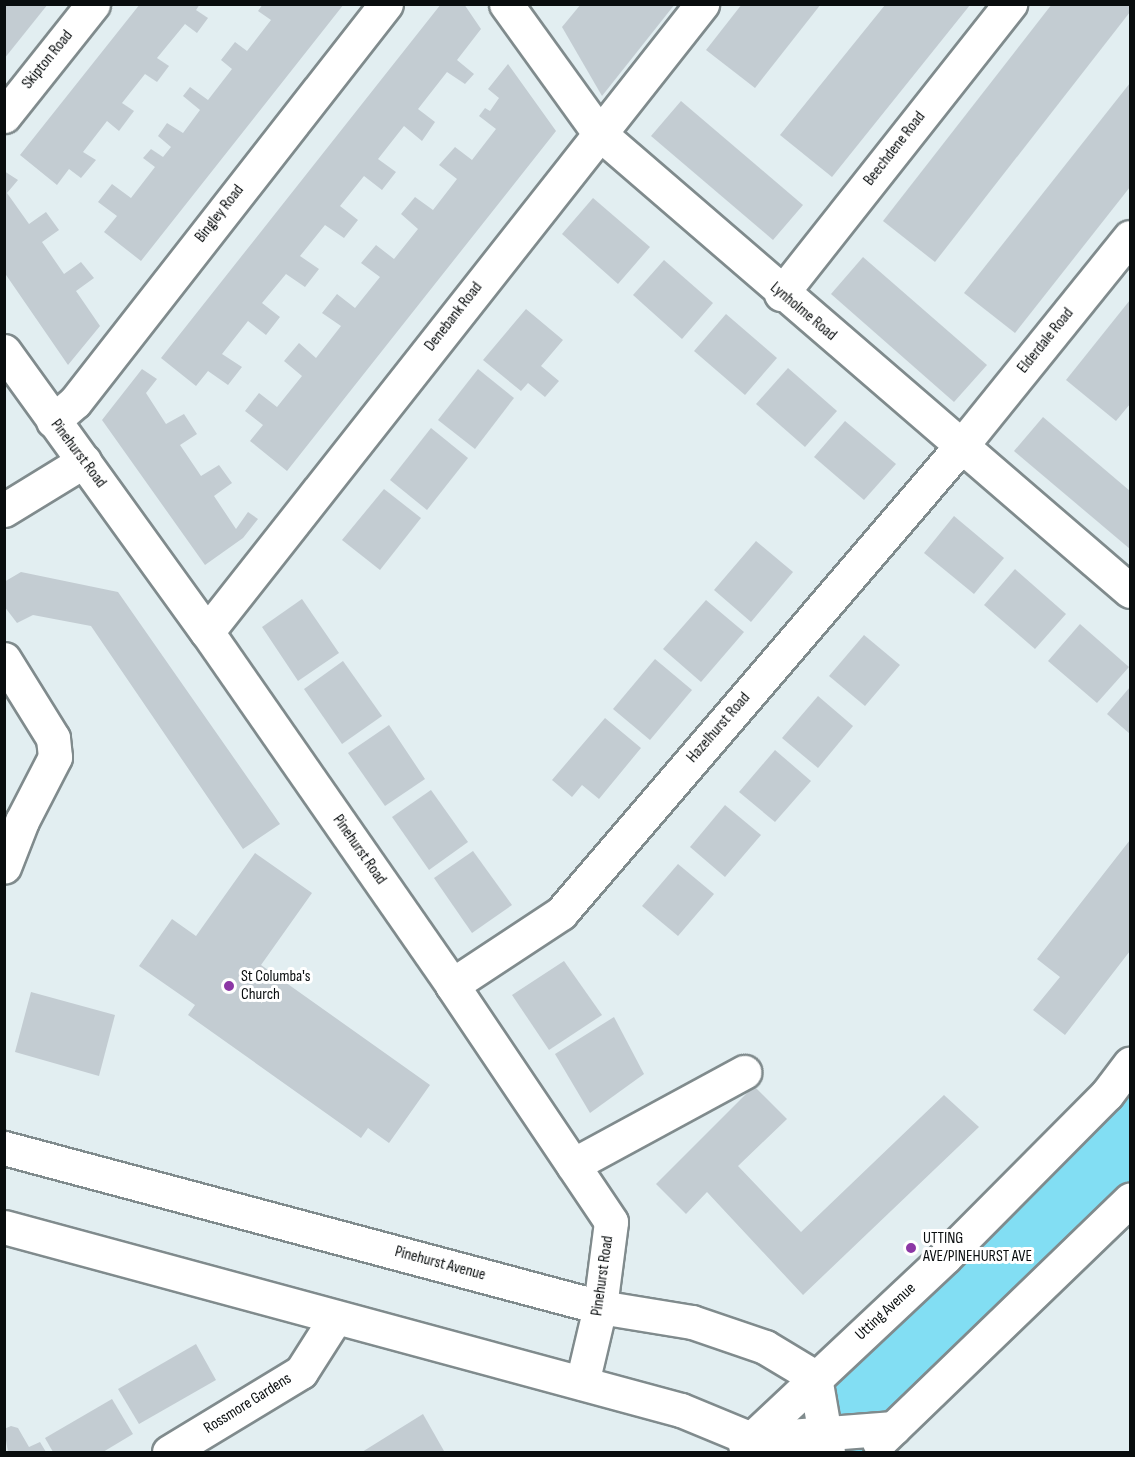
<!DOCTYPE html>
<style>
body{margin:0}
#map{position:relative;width:1135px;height:1457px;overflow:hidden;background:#e2eef1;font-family:"Sofia Sans Condensed",sans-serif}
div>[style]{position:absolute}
.green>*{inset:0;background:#82def3}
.building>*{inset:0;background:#c3ccd2}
.roads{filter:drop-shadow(2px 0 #808b8d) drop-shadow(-2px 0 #808b8d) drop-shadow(0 2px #808b8d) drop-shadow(0 -2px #808b8d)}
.minor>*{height:33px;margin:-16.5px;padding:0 16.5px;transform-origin:16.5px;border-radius:16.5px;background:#fff}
.dots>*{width:16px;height:16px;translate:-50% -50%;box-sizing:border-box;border:3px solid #fff;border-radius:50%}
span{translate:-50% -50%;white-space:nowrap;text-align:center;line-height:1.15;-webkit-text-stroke:6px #fff;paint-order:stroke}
.street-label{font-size:16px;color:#090d0e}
.poi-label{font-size:16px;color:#090d0e}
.left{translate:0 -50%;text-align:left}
.frame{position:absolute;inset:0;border:6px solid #090d0e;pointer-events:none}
</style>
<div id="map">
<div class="green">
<i style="clip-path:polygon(1130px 1064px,1130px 1200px,869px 1452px,737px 1452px,824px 1433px,815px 1377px)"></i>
</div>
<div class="building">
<i style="clip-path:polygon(4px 4px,48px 4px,4px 59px)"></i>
<i style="clip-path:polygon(140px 4px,200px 4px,196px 10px,208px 18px,197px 33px,185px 24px,157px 58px,169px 66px,157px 82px,145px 74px,122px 103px,134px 111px,119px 131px,107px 121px,83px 152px,96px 160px,81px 178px,69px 169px,57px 185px,20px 155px)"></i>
<i style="clip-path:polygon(263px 4px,344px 4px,141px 261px,104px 232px,117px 216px,98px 202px,112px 184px,131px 198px,155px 167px,143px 158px,151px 149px,163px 157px,171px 147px,158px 136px,167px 123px,183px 133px,200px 110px,183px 96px,190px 87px,208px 100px,232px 69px,221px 60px,235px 42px,247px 51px,271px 20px,258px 11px)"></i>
<i style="clip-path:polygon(441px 4px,464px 4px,481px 29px,457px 60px,474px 74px,465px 84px,447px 72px,418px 109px,435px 122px,422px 141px,404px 126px,378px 159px,396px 172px,382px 190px,364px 176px,340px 206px,358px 220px,344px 238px,325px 225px,300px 256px,319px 269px,305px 287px,286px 274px,262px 303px,280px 317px,266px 335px,248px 321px,222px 354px,242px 367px,228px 385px,208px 371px,196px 386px,161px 358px)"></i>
<i style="clip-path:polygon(581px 4px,675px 4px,602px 96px,562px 27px)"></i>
<i style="clip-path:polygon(742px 4px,821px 4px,755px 88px,706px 50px)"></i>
<i style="clip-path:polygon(1052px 4px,1130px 4px,1130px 12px,935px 262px,883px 221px)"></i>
<i style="clip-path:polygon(885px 5px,970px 5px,832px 177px,780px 135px)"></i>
<i style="clip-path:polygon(508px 64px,556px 131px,287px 471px,250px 441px,263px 425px,245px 411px,259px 393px,277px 407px,302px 376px,284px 361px,299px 343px,316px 358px,341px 326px,322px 313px,337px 294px,355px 308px,380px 277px,361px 263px,376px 245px,394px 259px,418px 229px,401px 214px,415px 197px,433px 210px,457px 179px,439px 165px,455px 147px,472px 160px,496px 129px,479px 116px,485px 108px,490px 111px,499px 98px,488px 89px)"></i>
<i style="clip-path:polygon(1130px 83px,1130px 187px,1015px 333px,964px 293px)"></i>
<i style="clip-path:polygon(681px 101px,803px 205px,773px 240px,651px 136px)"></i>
<i style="clip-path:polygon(4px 171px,18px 180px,7px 193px,29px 224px,46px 212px,59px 230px,42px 242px,64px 274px,81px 262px,94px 278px,76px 291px,100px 326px,68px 365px,4px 272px)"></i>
<i style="clip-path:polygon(593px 198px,650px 247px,618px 284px,562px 234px)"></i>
<i style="clip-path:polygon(863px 257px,987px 365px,954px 402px,831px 294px)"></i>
<i style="clip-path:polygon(664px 260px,713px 303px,682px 339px,633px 295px)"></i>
<i style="clip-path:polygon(1130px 300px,1130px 404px,1116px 421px,1066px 380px)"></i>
<i style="clip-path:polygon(526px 309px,563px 340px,541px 366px,559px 381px,545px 397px,528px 383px,521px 391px,483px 360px)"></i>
<i style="clip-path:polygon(726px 314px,777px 358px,745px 395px,694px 351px)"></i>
<i style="clip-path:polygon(788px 368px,837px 411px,805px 447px,756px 404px)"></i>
<i style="clip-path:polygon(142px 369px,157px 379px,146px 393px,166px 424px,184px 414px,197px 434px,180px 445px,201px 476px,219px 465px,232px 483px,214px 496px,236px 529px,248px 512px,258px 519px,243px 538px,205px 565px,102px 420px)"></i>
<i style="clip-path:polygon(478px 369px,514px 398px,475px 449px,438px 420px)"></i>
<i style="clip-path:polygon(1043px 417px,1130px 491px,1130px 549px,1014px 451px)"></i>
<i style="clip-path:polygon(845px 421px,896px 464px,864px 500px,814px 457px)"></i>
<i style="clip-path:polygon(431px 428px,468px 458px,427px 510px,390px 480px)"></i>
<i style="clip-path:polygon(384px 489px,421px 518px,380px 570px,342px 540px)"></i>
<i style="clip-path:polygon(954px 516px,1004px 558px,974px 594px,924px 553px)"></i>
<i style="clip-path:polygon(756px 541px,793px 572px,751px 622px,714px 590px)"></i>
<i style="clip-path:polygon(1015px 569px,1066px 614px,1035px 649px,984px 605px)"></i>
<i style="clip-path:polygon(21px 572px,118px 592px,280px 824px,243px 849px,91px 626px,33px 615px,17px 623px,4px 606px,4px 582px)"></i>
<i style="clip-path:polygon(302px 599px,339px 653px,298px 681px,262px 627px)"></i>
<i style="clip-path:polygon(706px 600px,744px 632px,701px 682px,663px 649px)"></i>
<i style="clip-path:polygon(1080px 624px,1129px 667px,1097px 703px,1048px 661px)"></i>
<i style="clip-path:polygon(864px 635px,900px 665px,865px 706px,829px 676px)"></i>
<i style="clip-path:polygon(655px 659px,692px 690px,650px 740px,613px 709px)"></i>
<i style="clip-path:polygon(343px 661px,382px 716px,342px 744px,304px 689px)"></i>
<i style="clip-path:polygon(1130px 687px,1130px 734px,1107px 714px)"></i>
<i style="clip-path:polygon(818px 696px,853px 726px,818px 768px,782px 738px)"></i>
<i style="clip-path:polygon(605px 718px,641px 748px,599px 799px,582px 785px,572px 797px,552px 780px)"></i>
<i style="clip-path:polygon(389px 725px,425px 779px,385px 806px,348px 753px)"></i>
<i style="clip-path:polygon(775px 750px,811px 781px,775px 822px,739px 792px)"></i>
<i style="clip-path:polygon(431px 790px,468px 842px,429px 870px,392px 817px)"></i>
<i style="clip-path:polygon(725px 805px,761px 835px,725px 877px,690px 847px)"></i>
<i style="clip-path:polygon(1130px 840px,1130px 951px,1065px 1035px,1033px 1010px,1060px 977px,1037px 959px)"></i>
<i style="clip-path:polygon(473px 851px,512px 905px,472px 933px,434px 878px)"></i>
<i style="clip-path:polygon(255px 853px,312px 893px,261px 965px,430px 1085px,389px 1143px,368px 1128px,361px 1138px,188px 1015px,195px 1005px,139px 966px,172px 919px,196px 936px)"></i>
<i style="clip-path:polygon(678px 864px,714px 894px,678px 936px,642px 906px)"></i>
<i style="clip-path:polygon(564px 961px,602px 1015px,549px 1050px,512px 995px)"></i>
<i style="clip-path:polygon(31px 992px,115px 1015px,99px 1076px,15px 1052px)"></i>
<i style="clip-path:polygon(614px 1017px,644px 1074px,590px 1113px,555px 1054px)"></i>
<i style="clip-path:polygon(754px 1086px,787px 1119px,738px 1166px,801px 1232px,944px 1095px,979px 1127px,803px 1295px,707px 1192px,686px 1214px,656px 1184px)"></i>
<i style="clip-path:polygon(196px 1344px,216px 1380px,139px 1424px,118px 1389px)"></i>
<i style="clip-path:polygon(112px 1399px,133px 1434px,103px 1452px,53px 1452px,45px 1438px)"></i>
<i style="clip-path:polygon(423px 1414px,444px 1451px,362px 1452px)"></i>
<i style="clip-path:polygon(11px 1426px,18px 1428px,29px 1447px,40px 1442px,46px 1452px,8px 1452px,4px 1429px)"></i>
</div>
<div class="roads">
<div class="minor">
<i style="left:506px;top:4px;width:159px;rotate:54.2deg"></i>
<i style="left:599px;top:133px;width:701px;rotate:40.78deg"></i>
<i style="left:4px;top:116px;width:143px;rotate:-51.5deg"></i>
<i style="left:781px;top:294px;width:370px;rotate:-51.7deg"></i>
<i style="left:4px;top:351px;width:347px;rotate:54.2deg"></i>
<i style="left:207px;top:632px;width:430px;rotate:55.2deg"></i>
<i style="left:452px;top:985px;width:285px;rotate:56.1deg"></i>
<i style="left:611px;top:1222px;width:86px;rotate:97.4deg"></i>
<i style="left:600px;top:1307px;width:78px;rotate:103.3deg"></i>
<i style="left:53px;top:421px;width:29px;rotate:-41deg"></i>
<i style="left:75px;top:402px;width:505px;rotate:-52deg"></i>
<i style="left:4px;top:510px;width:94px;rotate:-31.5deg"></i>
<i style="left:207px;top:632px;width:800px;rotate:-51.75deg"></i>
<i style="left:4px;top:659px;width:93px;rotate:58.2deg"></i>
<i style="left:53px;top:738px;width:19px;rotate:84deg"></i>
<i style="left:55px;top:757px;width:72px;rotate:117.3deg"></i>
<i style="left:22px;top:821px;width:49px;rotate:111.4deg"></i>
<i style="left:452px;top:985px;width:131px;rotate:-33.4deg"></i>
<i style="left:561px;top:913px;width:616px;rotate:-49.41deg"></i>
<i style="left:962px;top:445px;width:267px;rotate:-51.1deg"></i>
<i style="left:4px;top:1148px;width:617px;rotate:14.94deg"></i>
<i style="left:600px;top:1307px;width:93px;rotate:9.3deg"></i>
<i style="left:692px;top:1322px;width:77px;rotate:18.9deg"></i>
<i style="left:765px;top:1347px;width:58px;rotate:31deg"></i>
<i style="left:815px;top:1377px;width:76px;rotate:80.2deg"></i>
<i style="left:573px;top:1165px;width:195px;rotate:-28.5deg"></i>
<i style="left:4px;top:1227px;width:701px;rotate:15.13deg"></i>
<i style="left:681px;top:1410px;width:76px;rotate:22.5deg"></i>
<i style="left:751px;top:1439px;width:143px;rotate:-4.4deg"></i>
<i style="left:879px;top:1442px;width:349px;rotate:-44deg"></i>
<i style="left:745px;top:1445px;width:274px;rotate:-43.2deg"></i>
<i style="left:945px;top:1257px;width:230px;rotate:-45.2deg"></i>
<i style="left:1107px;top:1094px;width:38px;rotate:-53deg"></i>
<i style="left:169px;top:1452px;width:154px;rotate:-31.2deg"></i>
<i style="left:301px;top:1372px;width:65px;rotate:-57.5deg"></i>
</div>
</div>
<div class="dots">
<i style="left:229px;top:986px;background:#8c37a5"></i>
<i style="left:911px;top:1248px;background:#8c37a5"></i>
</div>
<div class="street-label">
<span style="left:48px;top:60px;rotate:-51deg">Skipton Road</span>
<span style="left:895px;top:149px;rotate:-52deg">Beechdene Road</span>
<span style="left:220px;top:214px;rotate:-52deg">Bingley Road</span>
<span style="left:803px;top:312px;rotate:40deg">Lynholme Road</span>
<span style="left:454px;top:317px;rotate:-52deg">Denebank Road</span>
<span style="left:1046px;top:341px;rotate:-51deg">Elderdale Road</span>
<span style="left:78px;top:454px;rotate:53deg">Pinehurst Road</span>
<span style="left:719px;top:728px;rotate:-49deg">Hazelhurst Road</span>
<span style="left:359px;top:850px;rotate:55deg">Pinehurst Road</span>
<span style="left:440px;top:1264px;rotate:15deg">Pinehurst Avenue</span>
<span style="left:603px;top:1276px;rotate:-82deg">Pinehurst Road</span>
<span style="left:886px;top:1312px;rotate:-43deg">Utting Avenue</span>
<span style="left:248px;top:1404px;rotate:-32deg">Rossmore Gardens</span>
</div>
<div class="poi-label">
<span class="left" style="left:241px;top:986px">St Columba's<br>Church</span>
<span class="left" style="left:923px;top:1248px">UTTING<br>AVE/PINEHURST AVE</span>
</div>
<div class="frame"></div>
</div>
